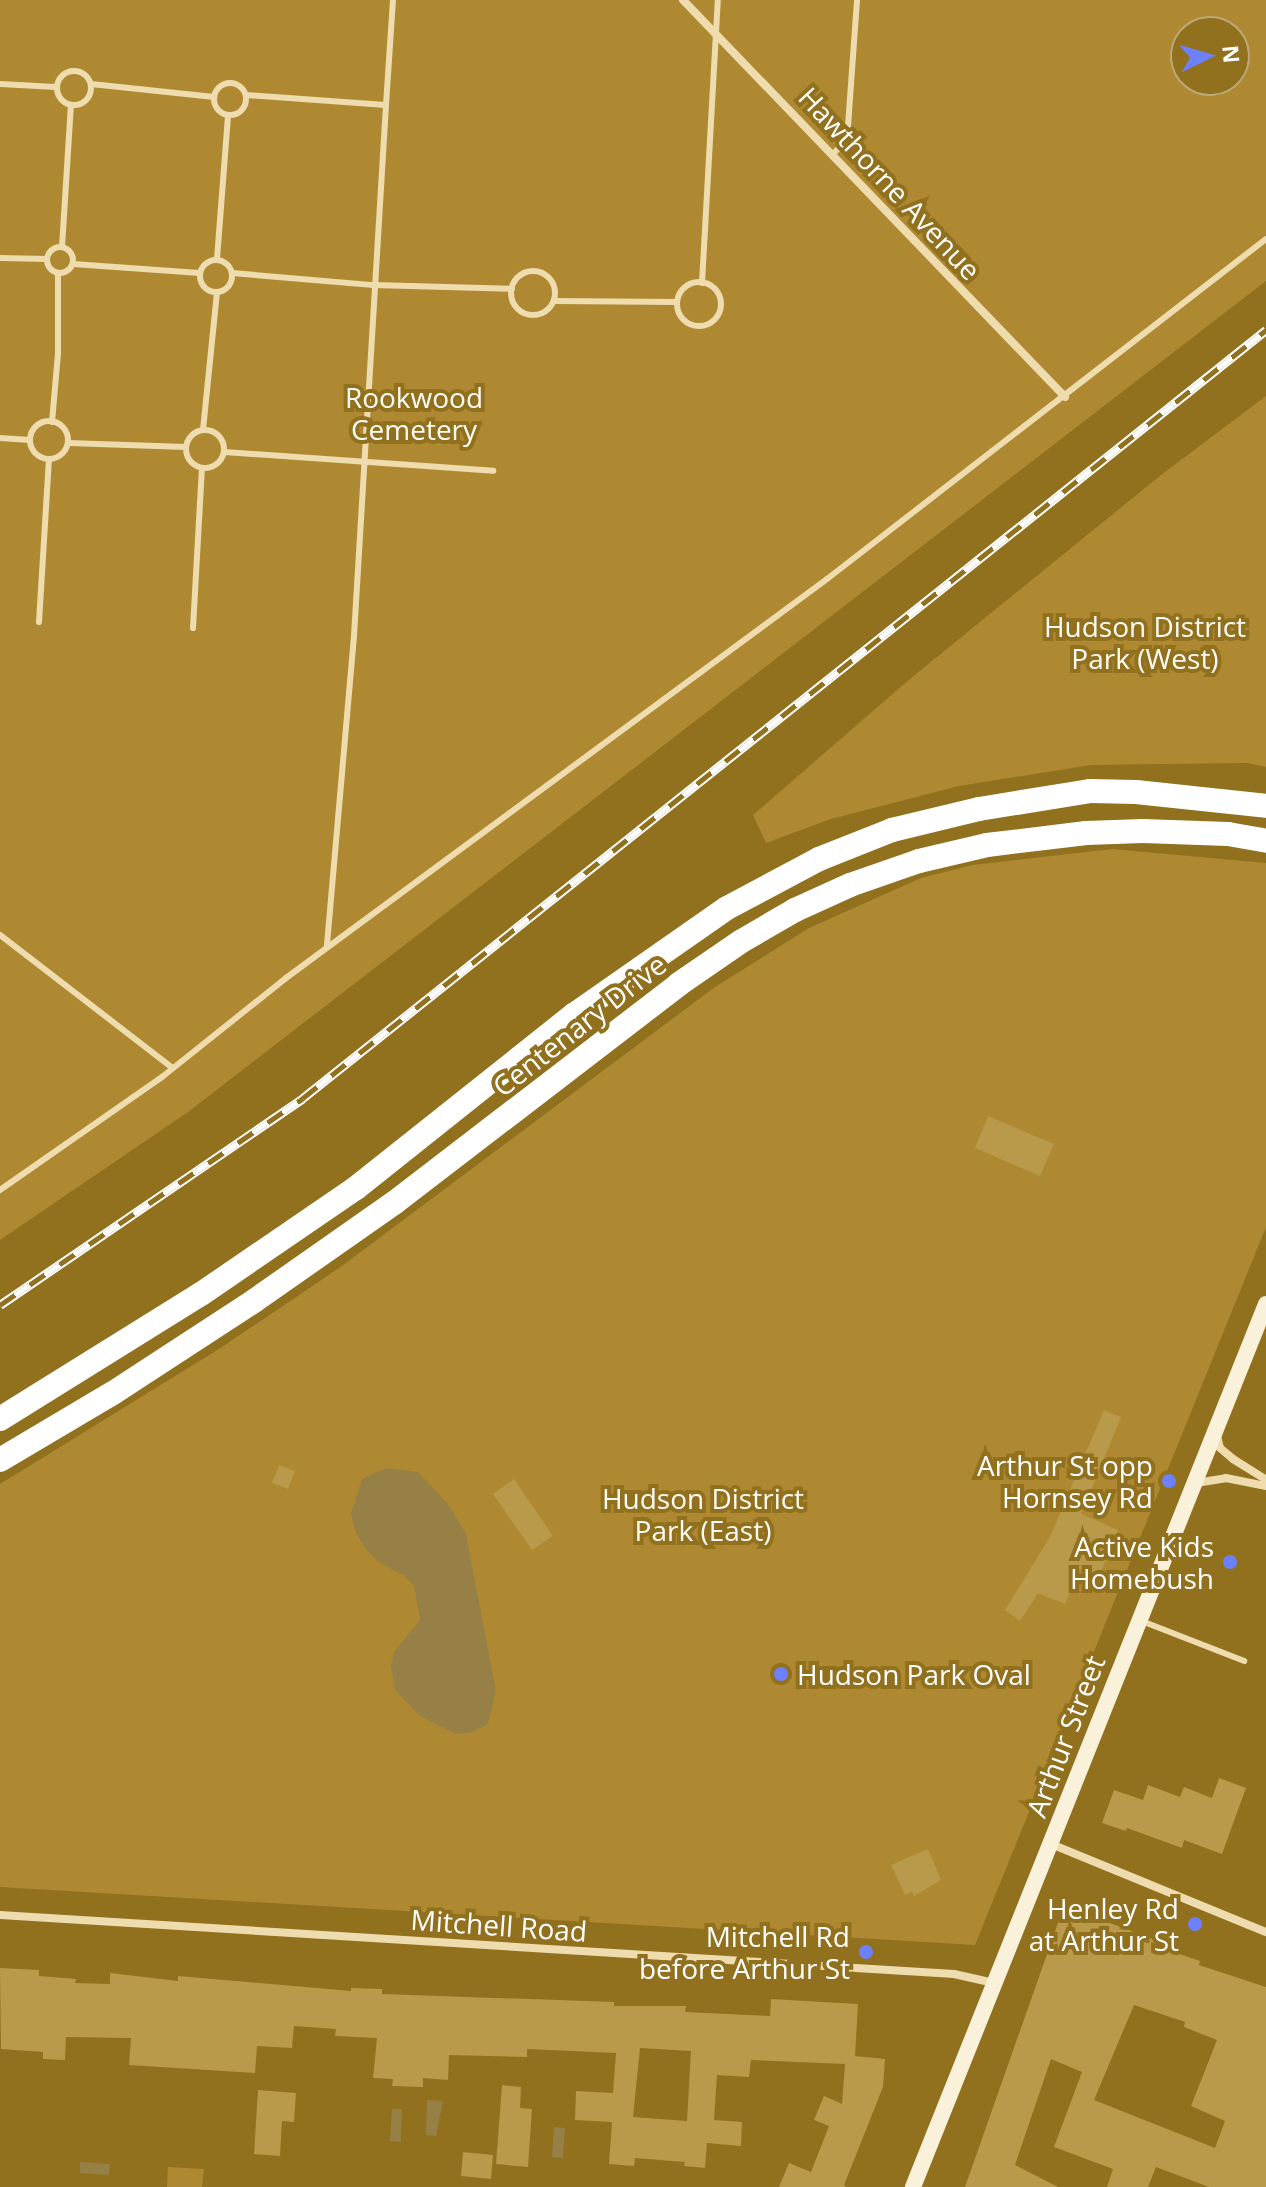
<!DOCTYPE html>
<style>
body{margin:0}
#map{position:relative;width:1266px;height:2187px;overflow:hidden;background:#91701e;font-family:"Open Sans",sans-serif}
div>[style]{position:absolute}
.green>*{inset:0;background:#ae8931}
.water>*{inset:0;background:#978046}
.building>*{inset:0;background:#b99a4a}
.lane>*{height:6px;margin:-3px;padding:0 3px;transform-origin:3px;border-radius:3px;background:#eedbae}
.lane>.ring{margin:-3px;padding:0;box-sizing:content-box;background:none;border:6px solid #eedbae;border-radius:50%}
.street>*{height:8px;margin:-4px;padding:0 4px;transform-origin:4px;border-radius:4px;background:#eedbae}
.secondary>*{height:16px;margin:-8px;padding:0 8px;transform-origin:8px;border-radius:8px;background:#faf1db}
.highway>*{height:24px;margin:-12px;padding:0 12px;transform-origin:12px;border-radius:12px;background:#fff}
.rail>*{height:9px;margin-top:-4.5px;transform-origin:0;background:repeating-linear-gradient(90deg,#91701e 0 18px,#fff 0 36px);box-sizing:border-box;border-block:2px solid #fff}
.dots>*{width:22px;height:22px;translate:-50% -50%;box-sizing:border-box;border:4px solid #91701e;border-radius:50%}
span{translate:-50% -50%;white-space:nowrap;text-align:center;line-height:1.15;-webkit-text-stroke:8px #91701e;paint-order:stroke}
.street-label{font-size:28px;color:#fff}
.park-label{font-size:28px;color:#fefcf6}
.poi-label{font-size:28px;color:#fff}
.right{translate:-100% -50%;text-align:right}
.left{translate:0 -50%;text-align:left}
.north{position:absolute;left:1170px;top:16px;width:80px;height:80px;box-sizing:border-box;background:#91701e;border:2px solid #bda978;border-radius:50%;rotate:85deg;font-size:22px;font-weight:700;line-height:32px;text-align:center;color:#fff}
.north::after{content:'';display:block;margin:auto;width:28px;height:36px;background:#6d80fd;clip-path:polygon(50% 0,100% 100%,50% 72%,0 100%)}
</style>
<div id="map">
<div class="green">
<i style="clip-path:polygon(evenodd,0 0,1266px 0,1266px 281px,188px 1112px,0 1240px,0 0,1186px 32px,1234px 32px,1234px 80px,1186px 80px,1186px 32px)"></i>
<i style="clip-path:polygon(1266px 396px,1266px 767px,1247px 763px,1091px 765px,959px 786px,831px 819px,766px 843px,753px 815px,911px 678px,1161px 475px)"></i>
<i style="clip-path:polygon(1112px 849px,1266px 863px,1266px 1227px,975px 1945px,0 1887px,0 1484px,219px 1349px,339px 1268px,715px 987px,809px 928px,921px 878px,973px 865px)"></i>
<i style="clip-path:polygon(168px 2167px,204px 2169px,202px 2187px,167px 2187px)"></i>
</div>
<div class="water">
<i style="clip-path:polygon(386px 1468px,418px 1472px,448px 1504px,466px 1534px,496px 1691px,488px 1724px,470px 1733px,455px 1734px,420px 1716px,395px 1690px,391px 1665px,394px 1652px,420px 1620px,414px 1586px,406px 1577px,377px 1561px,365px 1548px,355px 1531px,351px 1513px,362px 1479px)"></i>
<i style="clip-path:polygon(427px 2100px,443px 2101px,436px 2136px,426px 2135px)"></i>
<i style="clip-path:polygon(392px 2109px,402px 2109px,401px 2142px,390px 2141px)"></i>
<i style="clip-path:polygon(554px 2127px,565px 2128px,563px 2158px,552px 2157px)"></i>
<i style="clip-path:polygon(80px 2162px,110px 2164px,109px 2175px,80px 2173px)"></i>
</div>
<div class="building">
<i style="clip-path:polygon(988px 1116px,1054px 1144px,1040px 1176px,975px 1148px)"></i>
<i style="clip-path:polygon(1104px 1410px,1121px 1417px,1081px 1514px,1118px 1530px,1099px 1577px,1080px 1569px,1065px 1604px,1038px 1593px,1020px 1621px,1005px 1610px,1050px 1537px)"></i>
<i style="clip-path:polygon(279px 1465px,295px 1471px,288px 1489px,272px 1483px)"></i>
<i style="clip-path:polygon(514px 1479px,553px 1536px,532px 1550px,493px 1494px)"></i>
<i style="clip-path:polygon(1219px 1778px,1246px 1788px,1222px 1854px,1184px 1840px,1182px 1848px,1127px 1828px,1126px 1831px,1102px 1823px,1114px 1790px,1143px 1800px,1148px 1785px,1180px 1797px,1184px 1787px,1212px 1798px)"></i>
<i style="clip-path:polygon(928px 1849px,941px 1880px,914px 1896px,912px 1892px,905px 1895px,891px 1865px)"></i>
<i style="clip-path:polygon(evenodd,1064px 1906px,1161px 1942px,1159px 1947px,1200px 1961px,1199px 1965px,1266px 1987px,1266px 2187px,1209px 2187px,1156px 2167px,1148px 2187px,1107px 2187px,1113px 2169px,1054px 2147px,1082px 2072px,1051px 2059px,1015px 2165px,1058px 2187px,965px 2187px,1064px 1906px,1134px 2005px,1185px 2022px,1184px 2027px,1217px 2040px,1191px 2106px,1225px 2121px,1215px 2148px,1094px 2100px,1134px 2005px)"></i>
<i style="clip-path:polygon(evenodd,0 1968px,39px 1970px,39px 1976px,76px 1979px,75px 1983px,110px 1984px,110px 1973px,178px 1981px,178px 1976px,351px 1991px,351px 1988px,382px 1989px,382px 1994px,614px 2002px,614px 2006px,686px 2006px,685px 2012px,770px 2016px,771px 1999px,858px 2004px,855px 2056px,885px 2059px,883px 2087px,844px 2185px,846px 2187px,779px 2187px,789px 2163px,811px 2172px,829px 2126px,814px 2120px,824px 2096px,842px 2104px,845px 2064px,751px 2060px,749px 2077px,717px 2075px,714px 2120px,742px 2122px,741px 2146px,707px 2143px,705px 2168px,684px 2166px,685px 2162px,635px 2158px,634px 2166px,609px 2164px,612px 2122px,575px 2120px,576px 2091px,613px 2093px,616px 2053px,527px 2049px,527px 2057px,449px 2055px,448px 2080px,423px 2078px,423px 2087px,392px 2086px,393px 2079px,373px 2078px,377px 2038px,335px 2036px,336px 2029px,294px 2026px,292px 2048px,257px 2046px,255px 2073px,129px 2065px,131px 2038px,66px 2037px,65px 2060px,43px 2059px,43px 2052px,1px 2049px,0 1968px,640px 2048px,691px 2051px,687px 2121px,633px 2117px,640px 2048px)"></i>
<i style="clip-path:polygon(502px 2085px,521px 2087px,520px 2108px,532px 2109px,528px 2167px,496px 2164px)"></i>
<i style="clip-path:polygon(258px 2090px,296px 2093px,294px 2122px,282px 2121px,280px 2156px,254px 2154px)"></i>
<i style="clip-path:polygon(463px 2152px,493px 2155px,491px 2179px,461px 2176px)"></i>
</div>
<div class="lane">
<i class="ring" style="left:57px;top:71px;width:28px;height:28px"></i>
<i class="ring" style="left:214px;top:83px;width:26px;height:26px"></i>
<i style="left:0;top:84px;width:56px;rotate:3.1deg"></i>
<i style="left:91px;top:84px;width:124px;rotate:6deg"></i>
<i style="left:246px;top:95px;width:140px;rotate:4.1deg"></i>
<i style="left:386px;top:105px;width:532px;rotate:93.45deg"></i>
<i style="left:354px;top:636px;width:312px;rotate:95deg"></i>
<i style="left:386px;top:105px;width:105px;rotate:-86.2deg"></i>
<i style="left:832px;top:155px;width:21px;rotate:-45deg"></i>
<i style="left:847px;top:140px;width:140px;rotate:-85.9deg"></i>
<i class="ring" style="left:47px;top:247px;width:20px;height:20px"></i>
<i style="left:62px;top:247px;width:142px;rotate:-86.4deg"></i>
<i style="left:0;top:258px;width:47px;rotate:1.2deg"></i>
<i style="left:217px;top:259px;width:144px;rotate:-85.6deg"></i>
<i class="ring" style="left:200px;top:260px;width:26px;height:26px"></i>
<i style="left:73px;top:264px;width:127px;rotate:4.1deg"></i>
<i class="ring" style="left:511px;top:271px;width:38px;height:38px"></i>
<i style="left:232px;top:273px;width:142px;rotate:4.9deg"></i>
<i style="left:373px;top:285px;width:139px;rotate:1.6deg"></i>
<i class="ring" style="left:677px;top:282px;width:38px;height:38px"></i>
<i style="left:702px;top:283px;width:283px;rotate:-86.8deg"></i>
<i style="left:554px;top:301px;width:123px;rotate:0.5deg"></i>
<i class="ring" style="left:30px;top:421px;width:32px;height:32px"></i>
<i style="left:52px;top:422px;width:69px;rotate:-85deg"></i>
<i style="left:58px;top:353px;width:80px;rotate:-90deg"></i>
<i style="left:203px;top:430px;width:138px;rotate:-84.2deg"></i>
<i class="ring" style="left:186px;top:430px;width:32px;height:32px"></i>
<i style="left:0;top:438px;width:30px;rotate:4deg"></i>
<i style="left:68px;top:443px;width:118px;rotate:1.9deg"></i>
<i style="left:224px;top:452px;width:270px;rotate:4deg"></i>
<i style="left:39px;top:622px;width:162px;rotate:-86.5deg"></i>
<i style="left:193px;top:628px;width:160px;rotate:-86.8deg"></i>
<i style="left:0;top:935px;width:218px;rotate:37.6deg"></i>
<i style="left:0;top:1190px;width:198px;rotate:-34.9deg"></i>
<i style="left:162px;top:1077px;width:159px;rotate:-38.6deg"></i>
<i style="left:286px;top:978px;width:672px;rotate:-36.41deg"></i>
<i style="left:827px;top:579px;width:555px;rotate:-37.76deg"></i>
<i style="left:1139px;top:1620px;width:113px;rotate:21.3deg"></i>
</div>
<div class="street">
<i style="left:683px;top:0;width:551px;rotate:46.1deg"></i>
<i style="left:1217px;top:1436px;width:12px;rotate:76deg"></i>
<i style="left:1220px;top:1448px;width:17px;rotate:40deg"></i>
<i style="left:1233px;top:1459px;width:39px;rotate:32deg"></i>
<i style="left:1196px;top:1483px;width:30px;rotate:-9deg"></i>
<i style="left:1226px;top:1478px;width:41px;rotate:11.3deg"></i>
<i style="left:1051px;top:1844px;width:232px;rotate:22.3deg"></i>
<i style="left:0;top:1915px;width:956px;rotate:3.54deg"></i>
<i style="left:954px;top:1974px;width:41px;rotate:12.7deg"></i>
</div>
<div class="secondary">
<i style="left:913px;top:2187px;width:951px;rotate:-68.21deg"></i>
</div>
<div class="highway">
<i style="left:0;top:1419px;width:237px;rotate:-31.9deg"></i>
<i style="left:201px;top:1294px;width:188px;rotate:-34.4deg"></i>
<i style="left:356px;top:1188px;width:280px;rotate:-38.5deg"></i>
<i style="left:575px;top:1014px;width:185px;rotate:-34.9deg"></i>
<i style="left:727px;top:908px;width:104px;rotate:-28deg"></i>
<i style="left:819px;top:859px;width:79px;rotate:-21.7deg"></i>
<i style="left:892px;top:830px;width:89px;rotate:-13.6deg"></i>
<i style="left:979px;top:809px;width:112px;rotate:-9.2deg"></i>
<i style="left:1090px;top:791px;width:46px;rotate:1.2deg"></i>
<i style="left:1136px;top:792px;width:131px;rotate:6.1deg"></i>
<i style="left:0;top:1460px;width:131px;rotate:-30.7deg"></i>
<i style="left:113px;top:1393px;width:168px;rotate:-33.1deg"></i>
<i style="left:254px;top:1301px;width:171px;rotate:-35deg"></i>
<i style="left:394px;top:1203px;width:359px;rotate:-37.5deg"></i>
<i style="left:679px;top:984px;width:74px;rotate:-34.5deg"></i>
<i style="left:740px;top:942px;width:64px;rotate:-30.2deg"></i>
<i style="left:795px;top:910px;width:60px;rotate:-24.4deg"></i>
<i style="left:850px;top:885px;width:73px;rotate:-19.2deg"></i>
<i style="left:919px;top:861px;width:70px;rotate:-13.2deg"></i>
<i style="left:987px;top:845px;width:100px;rotate:-6.9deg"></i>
<i style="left:1086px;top:833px;width:57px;rotate:-2deg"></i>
<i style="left:1143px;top:831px;width:85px;rotate:2deg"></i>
<i style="left:1228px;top:834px;width:39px;rotate:10deg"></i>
</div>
<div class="rail">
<i style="left:0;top:1305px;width:367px;rotate:-34.3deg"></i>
<i style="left:303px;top:1098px;width:1232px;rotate:-38.57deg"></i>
</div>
<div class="dots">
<i style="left:1169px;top:1481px;background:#6d80fd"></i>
<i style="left:1230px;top:1562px;background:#6d80fd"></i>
<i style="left:781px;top:1674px;background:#6d80fd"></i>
<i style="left:1195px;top:1924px;background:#6d80fd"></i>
<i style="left:866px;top:1952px;background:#6d80fd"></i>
</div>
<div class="street-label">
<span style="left:890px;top:183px;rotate:47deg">Hawthorne Avenue</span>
<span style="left:579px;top:1025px;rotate:-38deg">Centenary Drive</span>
<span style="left:1065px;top:1736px;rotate:-69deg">Arthur Street</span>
<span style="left:499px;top:1925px;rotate:4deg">Mitchell Road</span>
</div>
<div class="park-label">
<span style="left:414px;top:413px">Rookwood<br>Cemetery</span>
<span style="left:1145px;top:642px">Hudson District<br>Park (West)</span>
<span style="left:703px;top:1514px">Hudson District<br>Park (East)</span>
</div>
<div class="poi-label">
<span class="right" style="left:1153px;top:1481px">Arthur St opp<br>Hornsey Rd</span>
<span class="right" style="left:1214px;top:1562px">Active Kids<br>Homebush</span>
<span class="left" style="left:797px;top:1674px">Hudson Park Oval</span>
<span class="right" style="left:1179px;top:1924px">Henley Rd<br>at Arthur St</span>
<span class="right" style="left:850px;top:1952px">Mitchell Rd<br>before Arthur St</span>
</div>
<div class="north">N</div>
</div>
